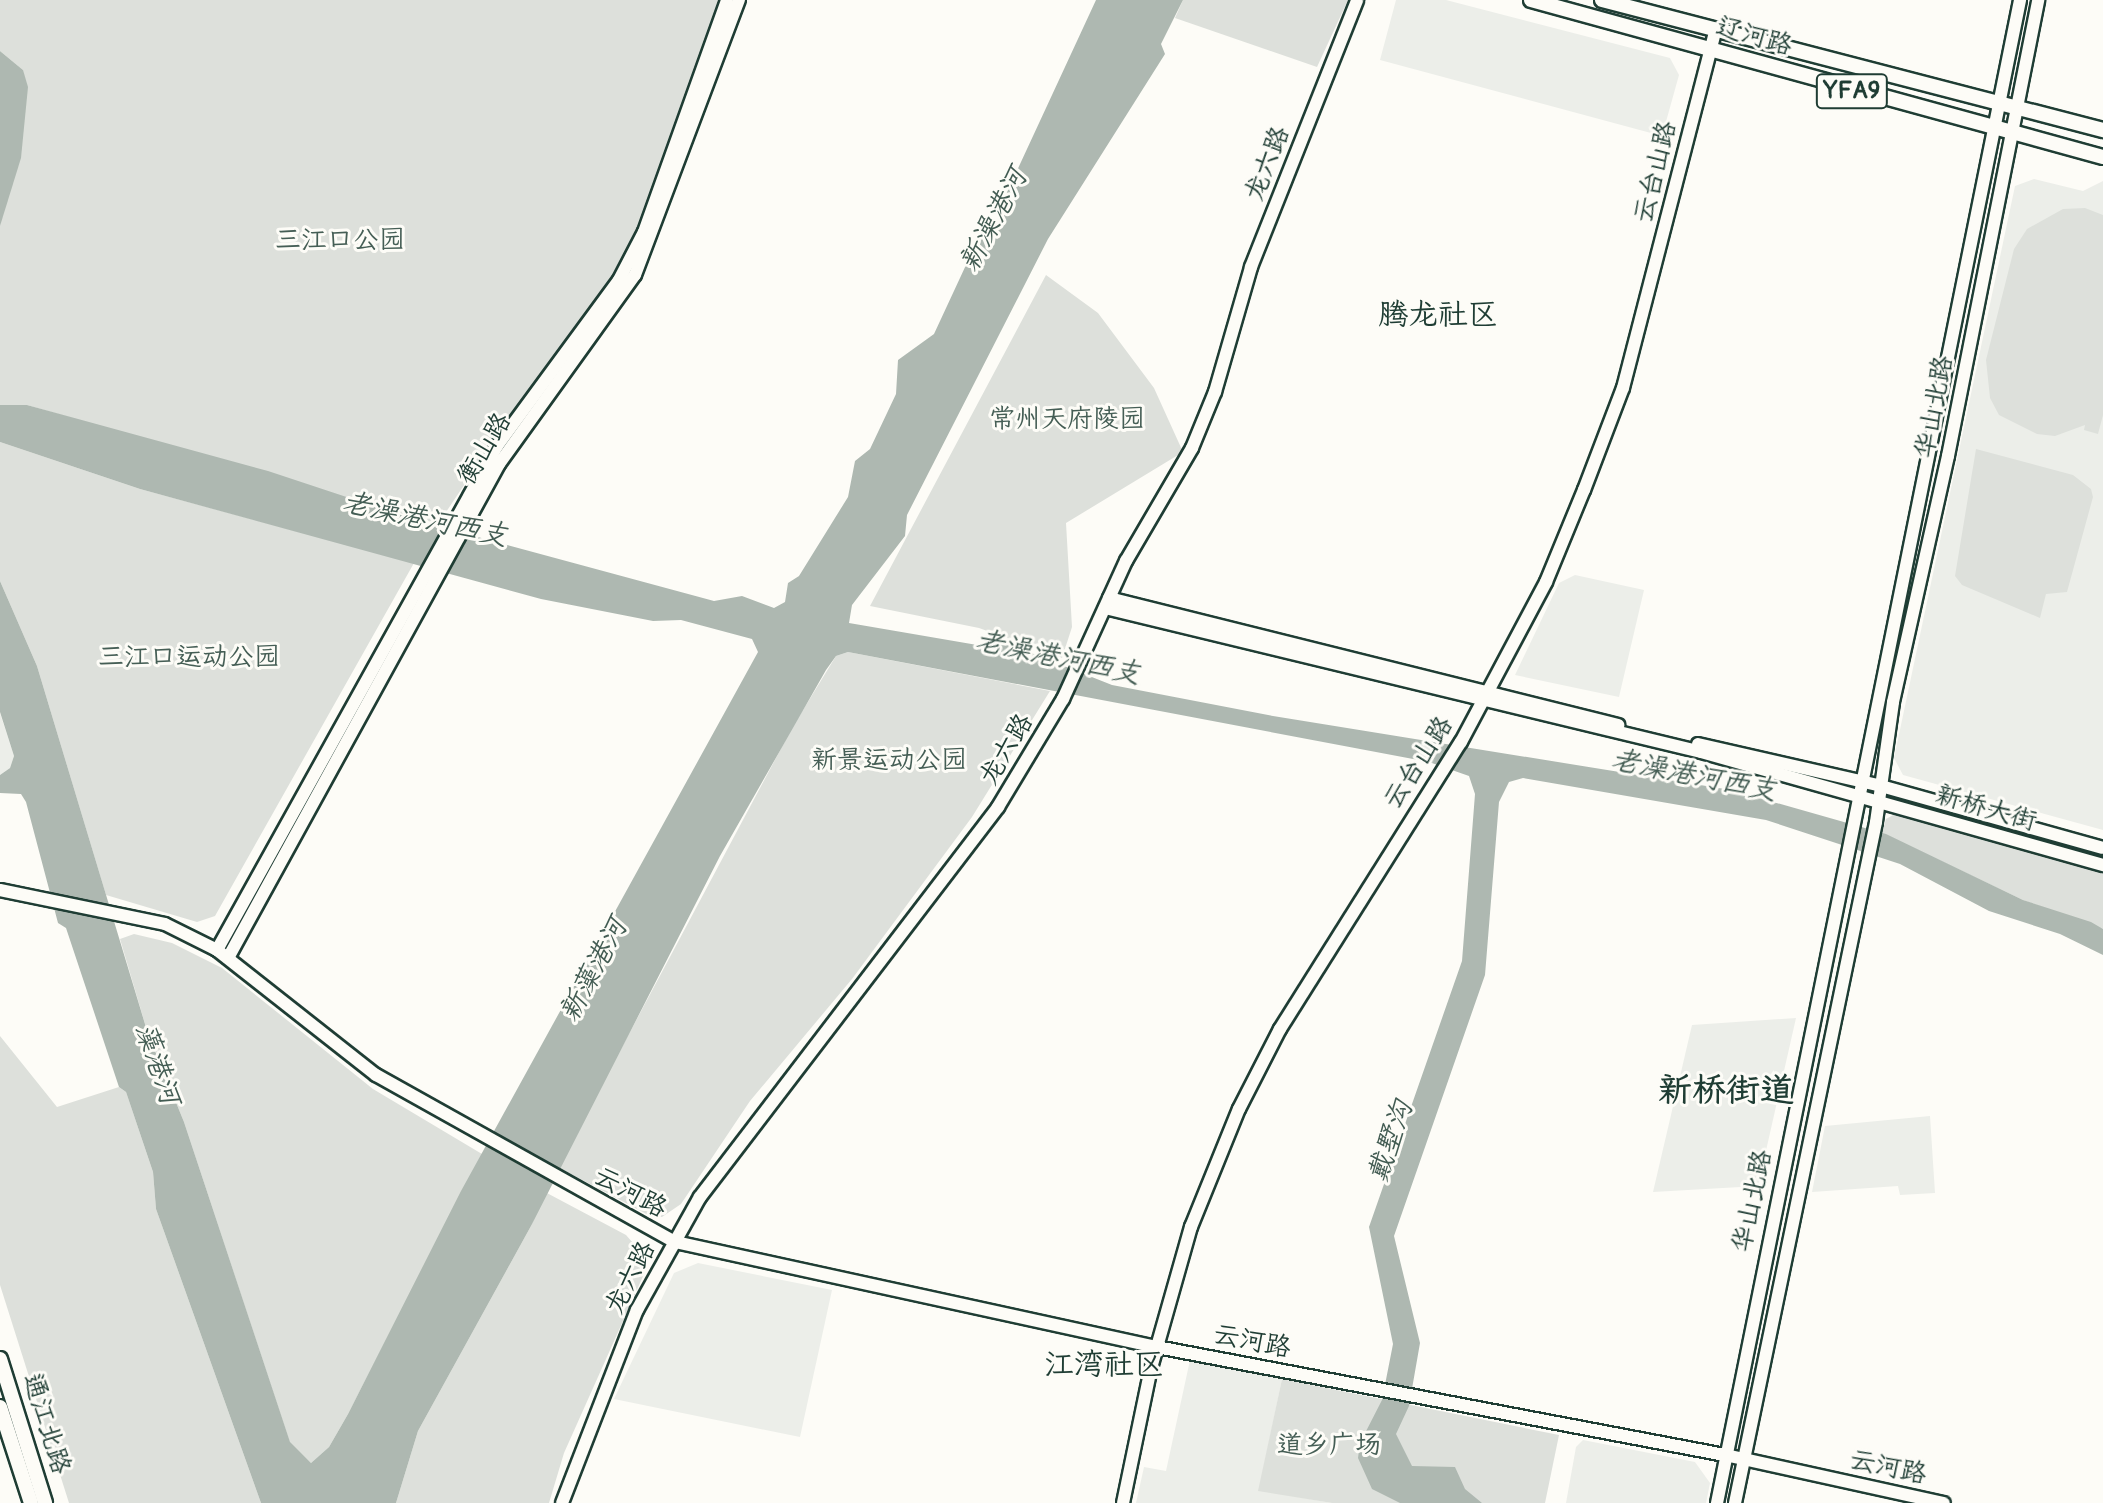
<!DOCTYPE html>
<meta charset="utf-8">
<style>
body{margin:0}
#map{position:relative;width:2103px;height:1503px;overflow:hidden;background:#fdfcf7;font-family:Pangolin,"LXGW WenKai TC",sans-serif}
div>[style]{position:absolute}
.built>*{inset:0;background:#eceee9}
.green>*{inset:0;background:#dde0db}
.water>*{inset:0;background:#aeb8b1}
.roads{filter:drop-shadow(2px 0 #1f3d34) drop-shadow(-2px 0 #1f3d34) drop-shadow(0 2px #1f3d34) drop-shadow(0 -2px #1f3d34)}
.secondary>*{height:12px;margin:-6px;padding:0 6px;transform-origin:6px;border-radius:6px;background:#fdfcf7}
.primary>*{height:14px;margin:-7px;padding:0 7px;transform-origin:7px;border-radius:7px;background:#fdfcf7}
span{translate:-50% -50%;white-space:nowrap;text-align:center;line-height:1.15;-webkit-text-stroke:6px #fdfcf7;paint-order:stroke}
.shield-label span{padding:2px 6px;background:#fdfcf7;border:2px solid;border-radius:6px;-webkit-text-stroke-width:0}
.shield-label{font-size:24px;color:#1f3d34;font-weight:700}
.street-label{font-size:26px;color:#1f3d34}
.park-label{font-size:26px;color:#455e55}
.water-label{font-size:28px;color:#435c53;font-style:italic}
.quarter-label{font-size:30px;color:#1f3d34}
.district-label{font-size:34px;color:#1f3d34;font-weight:700}
</style>
<div id="map">
<div class="built">
<i style="clip-path:polygon(1396px 0,1446px 0,1670px 58px,1679px 75px,1662px 136px,1380px 60px)"></i>
<i style="clip-path:polygon(2034px 179px,2083px 191px,2103px 181px,2103px 830px,1903px 775px,1894px 758px,2015px 186px)"></i>
<i style="clip-path:polygon(1575px 575px,1644px 590px,1619px 697px,1515px 675px,1559px 583px)"></i>
<i style="clip-path:polygon(0 713px,14px 756px,10px 768px,0 775px)"></i>
<i style="clip-path:polygon(1796px 1018px,1758px 1186px,1653px 1192px,1692px 1025px)"></i>
<i style="clip-path:polygon(1930px 1116px,1935px 1193px,1900px 1195px,1898px 1186px,1812px 1192px,1825px 1126px)"></i>
<i style="clip-path:polygon(698px 1263px,832px 1290px,800px 1437px,614px 1399px,674px 1273px)"></i>
<i style="clip-path:polygon(1190px 1360px,1282px 1379px,1259px 1490px,1332px 1503px,1136px 1503px,1144px 1467px,1166px 1471px)"></i>
<i style="clip-path:polygon(1583px 1440px,1695px 1462px,1710px 1483px,1706px 1503px,1566px 1503px,1576px 1447px)"></i>
</div>
<div class="green">
<i style="clip-path:polygon(0 0,721px 0,633px 239px,576px 337px,513px 412px,438px 524px,27px 405px,0 405px,0 226px,23px 70px,0 51px)"></i>
<i style="clip-path:polygon(1183px 0,1348px 0,1317px 67px,1175px 18px)"></i>
<i style="clip-path:polygon(2085px 208px,2103px 215px,2103px 415px,2098px 434px,2084px 430px,2085px 425px,2055px 436px,2037px 434px,1999px 415px,1990px 398px,1986px 360px,2014px 249px,2027px 229px,2063px 209px)"></i>
<i style="clip-path:polygon(1046px 275px,1098px 313px,1154px 388px,1183px 452px,1066px 523px,1072px 627px,1062px 658px,979px 628px,870px 606px)"></i>
<i style="clip-path:polygon(0 442px,140px 489px,414px 563px,215px 916px,197px 922px,106px 895px,37px 666px,0 581px)"></i>
<i style="clip-path:polygon(1976px 449px,2073px 475px,2091px 489px,2093px 497px,2067px 592px,2046px 594px,2040px 618px,1962px 585px,1955px 576px)"></i>
<i style="clip-path:polygon(848px 652px,1050px 691px,972px 817px,852px 979px,750px 1101px,681px 1204px,662px 1217px,652px 1217px,558px 1167px,792px 728px,836px 656px)"></i>
<i style="clip-path:polygon(1895px 814px,2103px 873px,2103px 929px,2023px 900px,1882px 833px,1886px 819px)"></i>
<i style="clip-path:polygon(134px 934px,172px 943px,222px 968px,373px 1089px,482px 1154px,348px 1414px,329px 1447px,311px 1463px,290px 1443px,184px 1122px,148px 1034px,120px 939px)"></i>
<i style="clip-path:polygon(0 1036px,57px 1107px,119px 1087px,126px 1092px,153px 1172px,156px 1209px,261px 1503px,69px 1503px,0 1285px)"></i>
<i style="clip-path:polygon(545px 1192px,626px 1235px,646px 1258px,644px 1274px,564px 1453px,549px 1503px,396px 1503px,418px 1431px,531px 1226px)"></i>
<i style="clip-path:polygon(1282px 1379px,1559px 1435px,1545px 1503px,1332px 1503px,1258px 1491px)"></i>
</div>
<div class="water">
<i style="clip-path:polygon(1096px 0,1183px 0,1161px 44px,1165px 54px,1048px 239px,907px 515px,905px 536px,852px 605px,849px 623px,983px 646px,998px 640px,1112px 685px,1273px 716px,1731px 790px,1886px 834px,2023px 900px,2091px 922px,2103px 929px,2103px 955px,2060px 934px,1989px 911px,1900px 864px,1766px 820px,1523px 778px,1509px 782px,1499px 802px,1485px 975px,1394px 1236px,1420px 1343px,1409px 1406px,1396px 1434px,1412px 1466px,1455px 1467px,1465px 1489px,1482px 1503px,1400px 1503px,1372px 1489px,1358px 1458px,1360px 1443px,1382px 1400px,1393px 1344px,1369px 1227px,1462px 961px,1475px 794px,1469px 776px,1429px 762px,848px 652px,836px 656px,826px 670px,720px 856px,531px 1226px,418px 1431px,396px 1503px,261px 1503px,156px 1209px,153px 1172px,126px 1092px,119px 1087px,66px 928px,58px 923px,26px 802px,21px 794px,0 793px,0 775px,10px 768px,14px 756px,0 712px,0 581px,37px 666px,148px 1034px,184px 1122px,290px 1442px,311px 1463px,329px 1447px,348px 1414px,461px 1191px,758px 652px,752px 639px,681px 620px,653px 621px,541px 599px,140px 489px,0 442px,0 405px,27px 405px,268px 471px,419px 521px,714px 601px,742px 596px,774px 608px,785px 602px,788px 583px,799px 576px,848px 497px,855px 461px,870px 449px,896px 394px,898px 360px,934px 334px,979px 237px,1001px 219px,1002px 203px)"></i>
<i style="clip-path:polygon(0 51px,23px 70px,28px 87px,21px 158px,0 226px)"></i>
</div>
<div class="roads">
<div class="secondary">
<i style="left:1109px;top:598px;width:525px;rotate:14.01deg"></i>
<i style="left:1105px;top:608px;width:613px;rotate:13.58deg"></i>
<i style="left:1701px;top:752px;width:418px;rotate:15.7deg"></i>
<i style="left:1698px;top:744px;width:188px;rotate:12.9deg"></i>
<i style="left:1881px;top:786px;width:230px;rotate:15.6deg"></i>
<i style="left:0;top:890px;width:168px;rotate:11.6deg"></i>
<i style="left:165px;top:924px;width:58px;rotate:26.6deg"></i>
<i style="left:217px;top:950px;width:202px;rotate:38.2deg"></i>
<i style="left:376px;top:1075px;width:342px;rotate:29.2deg"></i>
<i style="left:675px;top:1242px;width:493px;rotate:12.3deg"></i>
<i style="left:1157px;top:1347px;width:578px;rotate:10.77deg"></i>
<i style="left:1725px;top:1455px;width:224px;rotate:12.4deg"></i>
<i style="left:217px;top:950px;width:577px;rotate:-60.95deg"></i>
<i style="left:497px;top:446px;width:206px;rotate:-53.7deg"></i>
<i style="left:619px;top:280px;width:54px;rotate:-62.5deg"></i>
<i style="left:644px;top:232px;width:246px;rotate:-70.3deg"></i>
<i style="left:228px;top:958px;width:563px;rotate:-61.25deg"></i>
<i style="left:499px;top:464px;width:233px;rotate:-54.3deg"></i>
<i style="left:635px;top:275px;width:294px;rotate:-69.3deg"></i>
<i style="left:562px;top:1503px;width:207px;rotate:-68.8deg"></i>
<i style="left:637px;top:1310px;width:129px;rotate:-60.9deg"></i>
<i style="left:700px;top:1197px;width:491px;rotate:-52.6deg"></i>
<i style="left:998px;top:807px;width:126px;rotate:-59deg"></i>
<i style="left:1063px;top:699px;width:152px;rotate:-65.5deg"></i>
<i style="left:1126px;top:561px;width:131px;rotate:-59.7deg"></i>
<i style="left:1192px;top:448px;width:61px;rotate:-67.7deg"></i>
<i style="left:1215px;top:392px;width:130px;rotate:-73.9deg"></i>
<i style="left:1251px;top:267px;width:287px;rotate:-68.3deg"></i>
<i style="left:1123px;top:1503px;width:138px;rotate:-78.3deg"></i>
<i style="left:1151px;top:1368px;width:147px;rotate:-74.2deg"></i>
<i style="left:1191px;top:1227px;width:127px;rotate:-67.9deg"></i>
<i style="left:1239px;top:1109px;width:90px;rotate:-62.9deg"></i>
<i style="left:1280px;top:1029px;width:339px;rotate:-57.8deg"></i>
<i style="left:1461px;top:742px;width:181px;rotate:-62deg"></i>
<i style="left:1546px;top:582px;width:100px;rotate:-67.6deg"></i>
<i style="left:1584px;top:490px;width:109px;rotate:-69.1deg"></i>
<i style="left:1623px;top:388px;width:371px;rotate:-75.5deg"></i>
<i style="left:1717px;top:1503px;width:1533px;rotate:-78.6deg"></i>
<i style="left:1735px;top:1503px;width:695px;rotate:-78.3deg"></i>
<i style="left:1876px;top:822px;width:121px;rotate:-81.9deg"></i>
<i style="left:1893px;top:702px;width:252px;rotate:-77.4deg"></i>
<i style="left:1948px;top:456px;width:465px;rotate:-78.8deg"></i>
</div>
<div class="primary">
<i style="left:1531px;top:0;width:593px;rotate:15.35deg"></i>
<i style="left:1602px;top:0;width:518px;rotate:14.55deg"></i>
<i style="left:0;top:1359px;width:151px;rotate:72.6deg"></i>
<i style="left:0;top:1407px;width:101px;rotate:72.1deg"></i>
</div>
</div>
<div class="shield-label">
<span style="left:1852px;top:91px">YFA9</span>
</div>
<div class="street-label">
<span style="left:1754px;top:37px;rotate:16deg">辽河路</span>
<span style="left:1268px;top:164px;rotate:-68deg">龙六路</span>
<span style="left:1656px;top:172px;rotate:-76deg">云台山路</span>
<span style="left:1935px;top:407px;rotate:-79deg">华山北路</span>
<span style="left:485px;top:449px;rotate:-59deg">衡山路</span>
<span style="left:1007px;top:750px;rotate:-59deg">龙六路</span>
<span style="left:1419px;top:763px;rotate:-57deg">云台山路</span>
<span style="left:1986px;top:809px;rotate:16deg">新桥大街</span>
<span style="left:630px;top:1193px;rotate:28deg">云河路</span>
<span style="left:1753px;top:1201px;rotate:-78deg">华山北路</span>
<span style="left:631px;top:1278px;rotate:-63deg">龙六路</span>
<span style="left:1252px;top:1342px;rotate:11deg">云河路</span>
<span style="left:46px;top:1424px;rotate:73deg">通江北路</span>
<span style="left:1888px;top:1468px;rotate:12deg">云河路</span>
</div>
<div class="park-label">
<span style="left:340px;top:241px">三江口公园</span>
<span style="left:1067px;top:420px">常州天府陵园</span>
<span style="left:189px;top:658px">三江口运动公园</span>
<span style="left:889px;top:761px">新景运动公园</span>
<span style="left:1329px;top:1446px">道乡广场</span>
</div>
<div class="water-label">
<span style="left:994px;top:220px;rotate:-62deg">新澡港河</span>
<span style="left:425px;top:520px;rotate:12deg">老澡港河西支</span>
<span style="left:1058px;top:658px;rotate:12deg">老澡港河西支</span>
<span style="left:1694px;top:776px;rotate:11deg">老澡港河西支</span>
<span style="left:594px;top:970px;rotate:-62deg">新藻港河</span>
<span style="left:157px;top:1064px;rotate:71deg">藻港河</span>
<span style="left:1391px;top:1142px;rotate:-71deg">戴墅沟</span>
</div>
<div class="quarter-label">
<span style="left:1438px;top:315px">腾龙社区</span>
<span style="left:1104px;top:1365px">江湾社区</span>
</div>
<div class="district-label">
<span style="left:1726px;top:1091px">新桥街道</span>
</div>
</div>
